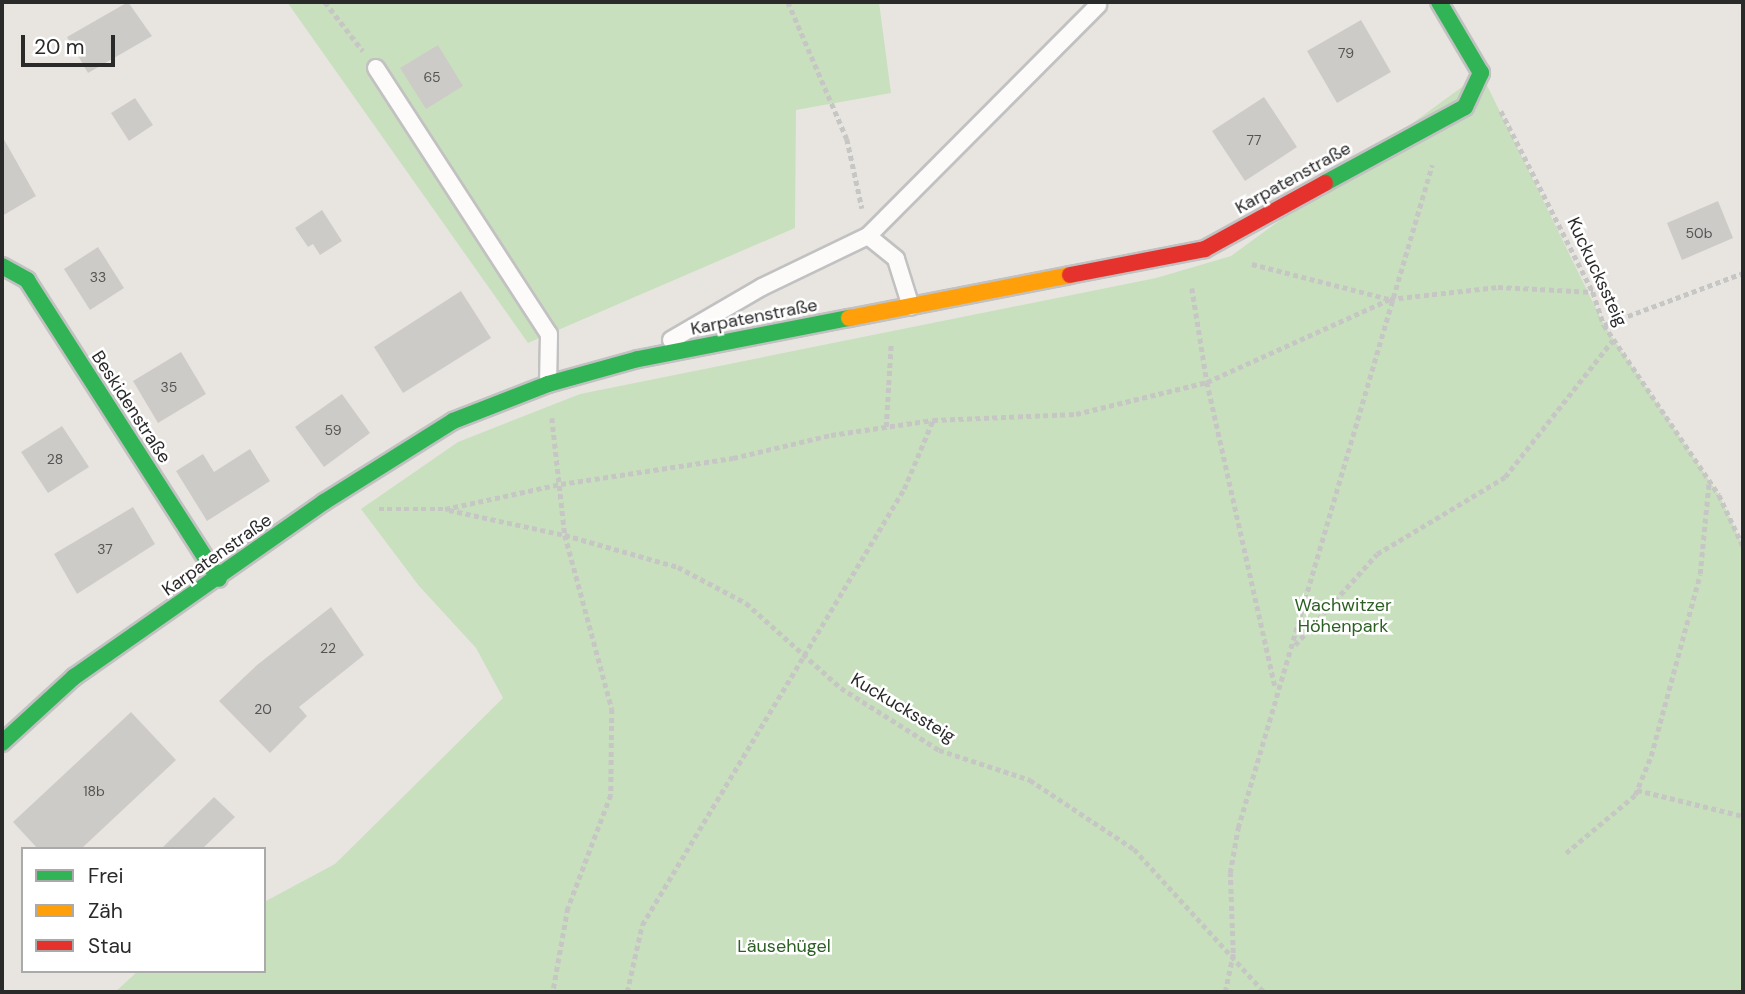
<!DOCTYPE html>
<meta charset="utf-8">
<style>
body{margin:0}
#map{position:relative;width:1745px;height:994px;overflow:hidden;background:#e8e5e1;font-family:"DM Sans",sans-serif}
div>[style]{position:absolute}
.green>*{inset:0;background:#c9e0be}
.building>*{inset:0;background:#cdcbc8}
.path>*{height:4.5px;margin-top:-2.25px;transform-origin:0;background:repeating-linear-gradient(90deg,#c6c6c5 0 5px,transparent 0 8.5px)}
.roads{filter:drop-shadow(2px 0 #c2c1c1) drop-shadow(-2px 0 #c2c1c1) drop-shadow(0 2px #c2c1c1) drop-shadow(0 -2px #c2c1c1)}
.lane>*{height:16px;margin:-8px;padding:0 8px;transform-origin:8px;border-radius:8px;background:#fcfbfa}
.fast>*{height:16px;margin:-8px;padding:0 8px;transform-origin:8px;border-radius:8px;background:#30b455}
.slow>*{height:16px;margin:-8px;padding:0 8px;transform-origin:8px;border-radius:8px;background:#ff9f0a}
.jam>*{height:16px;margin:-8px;padding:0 8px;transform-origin:8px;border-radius:8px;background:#e5322d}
span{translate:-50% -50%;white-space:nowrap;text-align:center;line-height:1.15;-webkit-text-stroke:5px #fff;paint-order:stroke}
.number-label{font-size:14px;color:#545453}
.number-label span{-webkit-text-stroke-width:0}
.street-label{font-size:18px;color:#2a2a2a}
.park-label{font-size:18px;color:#2b5f23}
.frame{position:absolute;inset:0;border:4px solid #2a2a2a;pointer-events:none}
.legend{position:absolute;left:21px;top:847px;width:245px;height:126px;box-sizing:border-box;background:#fff;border:2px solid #aaa;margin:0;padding:9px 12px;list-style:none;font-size:21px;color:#2a2a2a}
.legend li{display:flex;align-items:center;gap:14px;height:35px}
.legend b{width:35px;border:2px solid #aaa}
.scale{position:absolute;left:21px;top:35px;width:94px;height:32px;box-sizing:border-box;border:4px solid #2a2a2a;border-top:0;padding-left:9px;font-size:21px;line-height:24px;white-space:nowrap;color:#2a2a2a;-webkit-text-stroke:5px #fff;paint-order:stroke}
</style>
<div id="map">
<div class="green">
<i style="clip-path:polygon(287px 2px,879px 2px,891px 93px,796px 110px,795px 228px,528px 343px)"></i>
<i style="clip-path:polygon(1481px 73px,1604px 325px,1719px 495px,1743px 546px,1743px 992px,115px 992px,138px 971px,264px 971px,264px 902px,335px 864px,503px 698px,476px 648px,419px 586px,361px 509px,458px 442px,580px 394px,1156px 278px,1231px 256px)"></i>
</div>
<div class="building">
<i style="clip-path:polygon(128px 2px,152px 36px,88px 73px,67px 37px)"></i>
<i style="clip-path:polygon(1361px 20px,1391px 72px,1337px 103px,1307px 51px)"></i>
<i style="clip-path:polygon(438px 45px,463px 86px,426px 109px,400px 68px)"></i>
<i style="clip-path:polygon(1264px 97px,1297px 147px,1245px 181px,1212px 131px)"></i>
<i style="clip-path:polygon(135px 98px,153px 125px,129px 141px,111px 113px)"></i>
<i style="clip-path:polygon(2px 136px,36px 196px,2px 216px)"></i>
<i style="clip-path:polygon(1718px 201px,1733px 238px,1682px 260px,1667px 223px)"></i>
<i style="clip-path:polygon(322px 210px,342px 241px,320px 255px,313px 244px,308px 247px,295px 228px)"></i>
<i style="clip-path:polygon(98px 247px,124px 288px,90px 310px,64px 269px)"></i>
<i style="clip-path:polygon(461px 291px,491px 338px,403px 393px,374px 347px)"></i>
<i style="clip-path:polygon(181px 352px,206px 394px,158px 423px,133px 381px)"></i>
<i style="clip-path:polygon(342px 394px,370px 433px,324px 467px,295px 427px)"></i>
<i style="clip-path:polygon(62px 426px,89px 467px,48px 493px,21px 452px)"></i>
<i style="clip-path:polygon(250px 449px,270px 481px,207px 521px,176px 471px,203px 454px,214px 472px)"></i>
<i style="clip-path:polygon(133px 507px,155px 544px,77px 594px,54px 554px)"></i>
<i style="clip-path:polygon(331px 607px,364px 655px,299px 707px,307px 716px,270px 753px,219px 701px,257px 665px)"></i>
<i style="clip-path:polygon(131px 712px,176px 760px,81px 849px,38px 849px,13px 822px)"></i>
<i style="clip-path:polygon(214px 797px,235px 817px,202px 849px,161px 849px)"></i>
</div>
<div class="path">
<i style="left:325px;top:2px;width:62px;rotate:52.2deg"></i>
<i style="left:788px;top:2px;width:149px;rotate:66.7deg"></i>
<i style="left:847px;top:139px;width:71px;rotate:77.7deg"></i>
<i style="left:1501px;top:111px;width:203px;rotate:63.1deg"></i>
<i style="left:1593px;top:292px;width:35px;rotate:72deg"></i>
<i style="left:1604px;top:325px;width:205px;rotate:55.9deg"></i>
<i style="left:1719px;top:495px;width:56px;rotate:64.8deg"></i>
<i style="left:1252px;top:264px;width:141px;rotate:14.3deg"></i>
<i style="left:1192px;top:288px;width:95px;rotate:80.9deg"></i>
<i style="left:1207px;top:382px;width:312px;rotate:77.4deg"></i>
<i style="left:1604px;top:325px;width:148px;rotate:-20.5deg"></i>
<i style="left:552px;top:418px;width:118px;rotate:83.7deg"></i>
<i style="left:565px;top:535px;width:180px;rotate:74.9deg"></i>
<i style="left:612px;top:709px;width:86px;rotate:90.7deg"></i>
<i style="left:611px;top:795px;width:121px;rotate:110.8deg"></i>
<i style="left:568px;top:908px;width:85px;rotate:100.1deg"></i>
<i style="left:886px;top:427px;width:83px;rotate:-86.6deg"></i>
<i style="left:379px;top:509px;width:66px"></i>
<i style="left:445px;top:509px;width:119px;rotate:-12.2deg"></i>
<i style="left:561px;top:484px;width:174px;rotate:-8.6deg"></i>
<i style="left:733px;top:458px;width:101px;rotate:-13.2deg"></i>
<i style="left:831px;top:435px;width:103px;rotate:-8.4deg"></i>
<i style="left:933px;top:420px;width:143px;rotate:-2.4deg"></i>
<i style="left:1076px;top:414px;width:135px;rotate:-13.7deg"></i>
<i style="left:1207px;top:382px;width:201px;rotate:-24.4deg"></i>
<i style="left:1390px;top:299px;width:109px;rotate:-6.3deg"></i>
<i style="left:1498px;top:287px;width:95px;rotate:3deg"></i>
<i style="left:449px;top:510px;width:119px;rotate:12.2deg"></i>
<i style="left:565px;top:535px;width:117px;rotate:15.8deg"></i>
<i style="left:678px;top:567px;width:77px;rotate:27.9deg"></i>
<i style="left:746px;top:603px;width:127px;rotate:41.8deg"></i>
<i style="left:841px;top:688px;width:116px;rotate:32.3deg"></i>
<i style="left:939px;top:750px;width:96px;rotate:18.2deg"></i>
<i style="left:1030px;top:780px;width:125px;rotate:33.6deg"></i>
<i style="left:1134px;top:849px;width:193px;rotate:47.7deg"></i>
<i style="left:1295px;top:645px;width:122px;rotate:-48deg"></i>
<i style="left:1377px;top:554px;width:149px;rotate:-31deg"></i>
<i style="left:1505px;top:477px;width:174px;rotate:-51.8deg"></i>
<i style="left:1637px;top:790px;width:109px;rotate:13.8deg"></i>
<i style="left:1566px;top:853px;width:90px;rotate:-40deg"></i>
<i style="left:1635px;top:795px;width:42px;rotate:-67.7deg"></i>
<i style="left:1651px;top:756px;width:188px;rotate:-74.9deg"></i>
<i style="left:1700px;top:574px;width:94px;rotate:-84.5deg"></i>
<i style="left:627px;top:992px;width:69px;rotate:-77.4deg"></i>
<i style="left:642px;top:925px;width:509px;rotate:-59deg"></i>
<i style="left:904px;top:489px;width:75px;rotate:-67.2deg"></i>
<i style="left:1225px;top:992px;width:40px;rotate:-78deg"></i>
<i style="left:1233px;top:953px;width:80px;rotate:-92.1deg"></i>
<i style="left:1230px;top:873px;width:46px;rotate:-79.9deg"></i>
<i style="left:1238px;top:828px;width:691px;rotate:-73.69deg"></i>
</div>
<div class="roads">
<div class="lane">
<i style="left:376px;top:68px;width:317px;rotate:57deg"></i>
<i style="left:549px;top:334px;width:50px;rotate:91.1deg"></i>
<i style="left:868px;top:236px;width:326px;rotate:-45.1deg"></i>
<i style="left:671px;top:340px;width:105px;rotate:-30.2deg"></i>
<i style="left:762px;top:287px;width:118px;rotate:-25.7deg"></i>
<i style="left:868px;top:236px;width:36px;rotate:39deg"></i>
<i style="left:896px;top:259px;width:50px;rotate:72.6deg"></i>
</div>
<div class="fast">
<i style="left:1325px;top:183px;width:159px;rotate:-28.5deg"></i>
<i style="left:1465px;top:107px;width:38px;rotate:-65deg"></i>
<i style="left:1481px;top:73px;width:82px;rotate:-120.6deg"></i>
<i style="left:2px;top:266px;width:29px;rotate:29deg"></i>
<i style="left:27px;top:280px;width:355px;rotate:57.3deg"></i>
<i style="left:2px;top:743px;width:98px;rotate:-42.5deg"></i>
<i style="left:74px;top:677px;width:305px;rotate:-35deg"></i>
<i style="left:324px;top:502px;width:152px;rotate:-32.1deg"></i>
<i style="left:453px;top:421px;width:102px;rotate:-21.3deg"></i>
<i style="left:548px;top:384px;width:93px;rotate:-15.5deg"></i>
<i style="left:638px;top:359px;width:215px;rotate:-11deg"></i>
</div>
<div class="slow">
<i style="left:849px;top:318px;width:225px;rotate:-11deg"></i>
</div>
<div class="jam">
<i style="left:1070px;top:275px;width:137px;rotate:-10.9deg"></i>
<i style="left:1205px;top:249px;width:137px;rotate:-28.8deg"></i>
</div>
</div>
<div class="number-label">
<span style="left:1346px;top:53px">79</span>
<span style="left:432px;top:77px">65</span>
<span style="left:1254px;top:140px">77</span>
<span style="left:1699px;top:233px">50b</span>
<span style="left:98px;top:277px">33</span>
<span style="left:169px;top:387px">35</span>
<span style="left:333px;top:430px">59</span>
<span style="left:55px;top:459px">28</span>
<span style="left:105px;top:549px">37</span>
<span style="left:328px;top:648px">22</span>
<span style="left:263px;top:709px">20</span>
<span style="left:94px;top:791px">18b</span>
</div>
<div class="street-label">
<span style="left:1293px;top:178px;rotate:-29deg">Karpatenstraße</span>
<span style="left:1597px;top:272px;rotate:65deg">Kuckuckssteig</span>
<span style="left:754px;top:317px;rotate:-11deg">Karpatenstraße</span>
<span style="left:131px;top:407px;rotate:57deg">Beskidenstraße</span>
<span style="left:217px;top:555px;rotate:-35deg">Karpatenstraße</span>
<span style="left:903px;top:708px;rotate:31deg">Kuckuckssteig</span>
</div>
<div class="park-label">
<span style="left:1343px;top:616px">Wachwitzer<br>Höhenpark</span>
<span style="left:784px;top:946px">Läusehügel</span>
</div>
<div class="frame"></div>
<ul class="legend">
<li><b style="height:9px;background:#30b455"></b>Frei</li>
<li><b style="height:9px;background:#ff9f0a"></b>Zäh</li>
<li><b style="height:9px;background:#e5322d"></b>Stau</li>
</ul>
<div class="scale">20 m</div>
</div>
